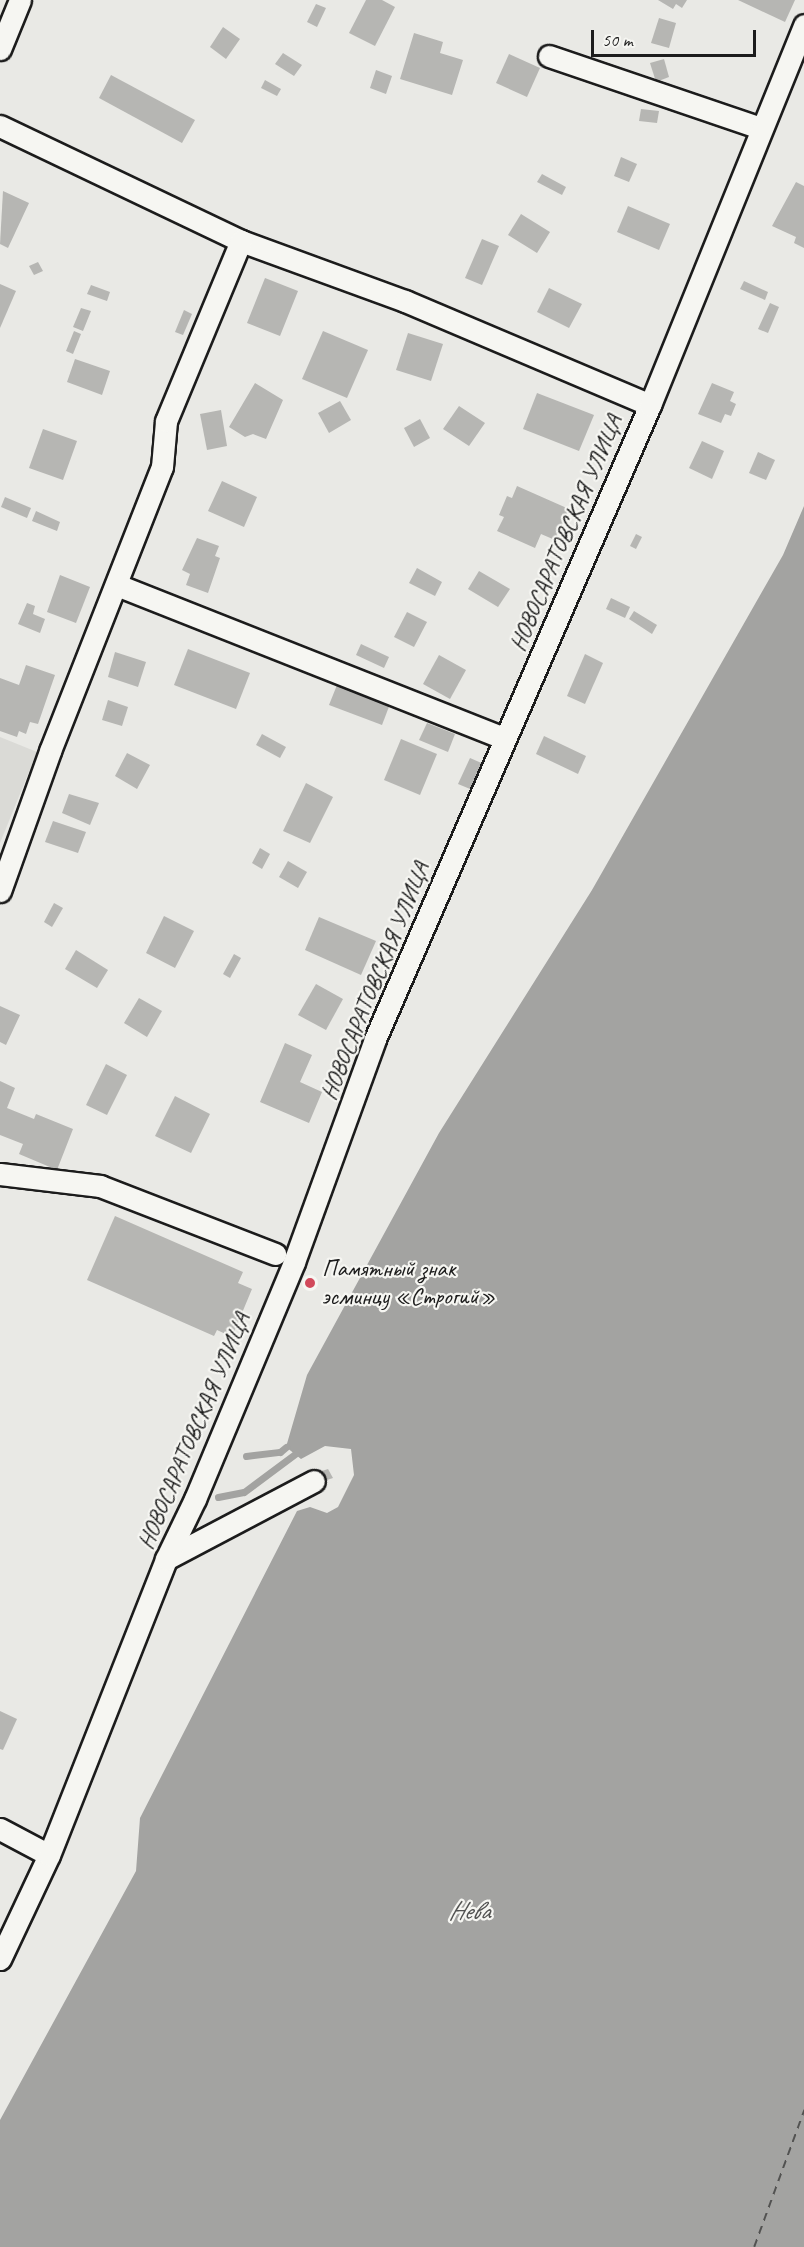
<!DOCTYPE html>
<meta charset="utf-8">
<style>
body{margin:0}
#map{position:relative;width:804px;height:2247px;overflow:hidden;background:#e9e9e5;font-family:Caveat,sans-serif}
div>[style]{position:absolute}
.built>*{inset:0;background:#dadad6}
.water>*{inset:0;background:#a3a3a1}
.stream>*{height:7px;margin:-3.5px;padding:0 3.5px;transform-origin:3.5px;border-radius:3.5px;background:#a3a3a1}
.ferry>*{height:1.5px;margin-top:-0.75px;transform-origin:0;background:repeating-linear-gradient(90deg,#525251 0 8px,transparent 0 14px)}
.building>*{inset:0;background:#b6b6b3}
.roads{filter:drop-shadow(2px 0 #1c1c1c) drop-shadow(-2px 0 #1c1c1c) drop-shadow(0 2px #1c1c1c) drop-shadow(0 -2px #1c1c1c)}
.minor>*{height:21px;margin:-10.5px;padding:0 10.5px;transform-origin:10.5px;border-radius:10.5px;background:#f6f6f2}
.dots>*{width:16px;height:16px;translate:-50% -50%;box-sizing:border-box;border:3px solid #f6f6f2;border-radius:50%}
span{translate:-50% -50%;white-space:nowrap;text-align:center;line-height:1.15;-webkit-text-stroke:4.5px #f6f6f2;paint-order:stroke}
.street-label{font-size:24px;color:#1c1c1c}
.poi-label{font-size:24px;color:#1c1c1c}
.left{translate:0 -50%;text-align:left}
.water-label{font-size:26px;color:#525251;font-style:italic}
.scale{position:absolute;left:591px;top:30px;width:165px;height:27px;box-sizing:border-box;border:3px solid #1c1c1c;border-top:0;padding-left:8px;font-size:18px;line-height:21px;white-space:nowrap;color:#1c1c1c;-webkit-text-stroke:4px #f6f6f2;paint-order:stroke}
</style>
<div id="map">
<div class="built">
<i style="clip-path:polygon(0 737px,37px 752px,0 843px)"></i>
</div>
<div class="water">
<i style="clip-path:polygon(804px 506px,804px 2247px,0 2247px,0 2120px,136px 1871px,140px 1818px,297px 1511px,310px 1507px,327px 1513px,338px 1507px,354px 1475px,351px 1449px,325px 1446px,301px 1459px,286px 1447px,307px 1375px,439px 1133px,592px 890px,783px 555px)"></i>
</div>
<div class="stream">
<i style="left:246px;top:1456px;width:34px;rotate:-7deg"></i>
<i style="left:280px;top:1452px;width:8px;rotate:-40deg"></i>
<i style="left:218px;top:1497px;width:26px;rotate:-11deg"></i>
<i style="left:244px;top:1492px;width:64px;rotate:-36.7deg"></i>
</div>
<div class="ferry">
<i style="left:754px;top:2247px;width:146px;rotate:-69.9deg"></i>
</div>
<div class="building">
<i style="clip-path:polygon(366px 0,382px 0,395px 7px,375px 46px,349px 33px)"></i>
<i style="clip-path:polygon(658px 0,687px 0,682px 8px,676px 4px,673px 9px)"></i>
<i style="clip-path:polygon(738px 0,795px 0,785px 22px)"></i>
<i style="clip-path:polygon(316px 4px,326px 8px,317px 27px,307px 22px)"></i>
<i style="clip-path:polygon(659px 18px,676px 23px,669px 48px,651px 43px)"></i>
<i style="clip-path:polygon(223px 27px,240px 39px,226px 59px,210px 47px)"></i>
<i style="clip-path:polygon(414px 33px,443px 42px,440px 53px,463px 60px,452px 95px,400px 79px)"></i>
<i style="clip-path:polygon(283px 53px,302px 65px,294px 76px,275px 64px)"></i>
<i style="clip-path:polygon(509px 54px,540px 68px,527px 97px,496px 83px)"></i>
<i style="clip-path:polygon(664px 59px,669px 77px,656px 82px,650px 63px)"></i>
<i style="clip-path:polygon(376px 70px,392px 76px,386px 94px,370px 88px)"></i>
<i style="clip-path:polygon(111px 75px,195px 120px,182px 143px,99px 98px)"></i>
<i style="clip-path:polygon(265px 80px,281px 89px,277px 96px,261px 88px)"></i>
<i style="clip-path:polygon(641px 109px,659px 111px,657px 123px,639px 121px)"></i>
<i style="clip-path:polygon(621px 157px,637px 164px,629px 182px,614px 176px)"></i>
<i style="clip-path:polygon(542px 174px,566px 187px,562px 195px,537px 182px)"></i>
<i style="clip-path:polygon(796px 182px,804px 186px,804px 248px,794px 243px,796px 237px,772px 226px)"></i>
<i style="clip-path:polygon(3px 191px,29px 203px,8px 248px,0 244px)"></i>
<i style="clip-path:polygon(628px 206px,670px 224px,659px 250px,617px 232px)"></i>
<i style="clip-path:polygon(521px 214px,550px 232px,537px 253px,508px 235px)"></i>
<i style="clip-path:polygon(482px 239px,499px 246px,482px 285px,465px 278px)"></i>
<i style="clip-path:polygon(38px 262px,43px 271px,34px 275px,29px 266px)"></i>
<i style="clip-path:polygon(265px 278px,298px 291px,280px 336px,247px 323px)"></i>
<i style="clip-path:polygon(744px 281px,768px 292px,765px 300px,740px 289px)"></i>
<i style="clip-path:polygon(0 284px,16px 291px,0 328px)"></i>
<i style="clip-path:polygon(91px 285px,110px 292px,107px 301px,87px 294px)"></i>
<i style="clip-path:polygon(549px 288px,582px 304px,569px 328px,537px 312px)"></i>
<i style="clip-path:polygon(770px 303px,779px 307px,768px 333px,758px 329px)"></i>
<i style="clip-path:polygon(81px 308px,91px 311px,83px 331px,73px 327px)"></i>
<i style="clip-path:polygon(184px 310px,192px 314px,183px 335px,175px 332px)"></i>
<i style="clip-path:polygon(74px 331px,81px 334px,73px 354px,66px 351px)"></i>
<i style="clip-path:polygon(323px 331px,368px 350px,347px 398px,302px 379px)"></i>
<i style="clip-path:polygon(408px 333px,443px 344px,431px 381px,396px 370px)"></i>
<i style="clip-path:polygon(75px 359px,110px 371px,102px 395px,67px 382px)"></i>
<i style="clip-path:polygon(255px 383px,283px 400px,266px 439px,253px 434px,245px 437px,229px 427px)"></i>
<i style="clip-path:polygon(712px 383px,734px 392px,730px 401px,736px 404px,731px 416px,725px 414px,721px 423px,698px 414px)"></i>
<i style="clip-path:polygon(537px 393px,594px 415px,579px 451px,523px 429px)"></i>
<i style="clip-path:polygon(340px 401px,351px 420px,329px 433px,318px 413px)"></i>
<i style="clip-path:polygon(459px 406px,485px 423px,469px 446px,443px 429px)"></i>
<i style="clip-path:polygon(221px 410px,227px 446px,207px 450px,200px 414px)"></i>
<i style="clip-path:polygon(420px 419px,430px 438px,414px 447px,404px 428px)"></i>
<i style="clip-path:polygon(43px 429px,77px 441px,63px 480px,29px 468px)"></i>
<i style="clip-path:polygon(702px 441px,724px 451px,712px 479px,689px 468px)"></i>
<i style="clip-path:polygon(758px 452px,775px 460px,766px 480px,749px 473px)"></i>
<i style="clip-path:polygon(222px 481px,257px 497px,244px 527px,208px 511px)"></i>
<i style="clip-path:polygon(517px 486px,569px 509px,555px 540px,541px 534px,535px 548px,497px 531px,504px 517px,499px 515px,507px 496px,512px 498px)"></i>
<i style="clip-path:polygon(5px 497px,31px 508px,27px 518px,1px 507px)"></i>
<i style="clip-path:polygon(36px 511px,60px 522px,57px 531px,32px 521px)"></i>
<i style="clip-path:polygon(636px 534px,642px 537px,636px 549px,630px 546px)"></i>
<i style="clip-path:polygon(197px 538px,219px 546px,215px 556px,220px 558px,208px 593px,186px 585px,190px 574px,182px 570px)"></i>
<i style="clip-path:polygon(417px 568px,442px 582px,435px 596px,409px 583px)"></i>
<i style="clip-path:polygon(479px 571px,510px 589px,498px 607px,468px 589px)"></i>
<i style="clip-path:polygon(60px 575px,90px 587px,76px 623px,47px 612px)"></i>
<i style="clip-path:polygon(611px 598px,630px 607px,625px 618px,606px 609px)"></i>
<i style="clip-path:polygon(27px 603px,35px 606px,33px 614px,45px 619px,40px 633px,18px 624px)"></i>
<i style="clip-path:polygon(634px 611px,657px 625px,652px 634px,629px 619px)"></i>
<i style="clip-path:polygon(407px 612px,427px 622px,414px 647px,394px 637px)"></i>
<i style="clip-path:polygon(361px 644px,389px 657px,384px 668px,356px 655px)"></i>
<i style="clip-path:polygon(188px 649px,250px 673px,236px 709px,174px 685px)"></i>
<i style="clip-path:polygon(115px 652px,146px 662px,138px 687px,108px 677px)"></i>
<i style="clip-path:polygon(585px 654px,603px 663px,585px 704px,567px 696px)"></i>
<i style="clip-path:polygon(439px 655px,466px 670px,450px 699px,423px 684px)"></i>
<i style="clip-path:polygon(26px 665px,55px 675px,38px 724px,30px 722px,26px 734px,19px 731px,17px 737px,0 731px,0 678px,19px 685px)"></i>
<i style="clip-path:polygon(337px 685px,390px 704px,382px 725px,329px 705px)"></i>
<i style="clip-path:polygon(108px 700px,128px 707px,122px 726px,102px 720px)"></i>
<i style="clip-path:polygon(427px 723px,455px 734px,448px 752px,419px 740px)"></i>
<i style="clip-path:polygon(262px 734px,286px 747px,280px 758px,256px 745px)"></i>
<i style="clip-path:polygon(544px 736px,586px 756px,578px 774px,536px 754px)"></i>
<i style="clip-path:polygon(401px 739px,437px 754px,420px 795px,384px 780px)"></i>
<i style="clip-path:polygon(127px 753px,150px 765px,137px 789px,115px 776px)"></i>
<i style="clip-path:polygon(470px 758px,486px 765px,475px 791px,458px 784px)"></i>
<i style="clip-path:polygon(306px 783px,333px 797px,310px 843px,283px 831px)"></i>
<i style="clip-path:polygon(69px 794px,99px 803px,90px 825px,62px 813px)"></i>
<i style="clip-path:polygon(53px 821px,86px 832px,78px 853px,45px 842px)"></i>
<i style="clip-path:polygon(260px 848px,270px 854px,262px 869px,252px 863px)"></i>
<i style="clip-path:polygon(288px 861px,307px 872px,298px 888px,279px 877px)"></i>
<i style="clip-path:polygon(54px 903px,63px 908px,52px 927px,44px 922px)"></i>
<i style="clip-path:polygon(164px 916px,194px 931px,175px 968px,146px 953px)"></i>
<i style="clip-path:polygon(319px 917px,376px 941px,361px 975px,305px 950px)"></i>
<i style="clip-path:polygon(76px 950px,108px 970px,97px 988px,65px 969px)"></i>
<i style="clip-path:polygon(234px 954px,241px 958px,230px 978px,223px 974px)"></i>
<i style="clip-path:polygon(316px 984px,343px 999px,326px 1030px,298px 1015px)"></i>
<i style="clip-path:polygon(139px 998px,162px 1011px,147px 1037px,124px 1023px)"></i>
<i style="clip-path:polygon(0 1006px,20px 1015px,6px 1045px,0 1042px)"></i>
<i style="clip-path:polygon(285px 1043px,312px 1055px,300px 1082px,322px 1092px,309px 1123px,260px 1102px)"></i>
<i style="clip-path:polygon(106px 1064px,127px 1075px,107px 1115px,86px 1105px)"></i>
<i style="clip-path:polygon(0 1081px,15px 1088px,7px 1108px,34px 1119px,36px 1114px,73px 1129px,57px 1170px,19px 1154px,23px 1144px,0 1135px)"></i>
<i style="clip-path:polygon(175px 1096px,210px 1114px,191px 1153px,155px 1136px)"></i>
<i style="clip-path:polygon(115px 1216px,243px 1272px,238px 1283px,252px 1289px,232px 1337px,217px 1330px,214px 1336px,87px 1280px)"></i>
<i style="clip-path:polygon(328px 1469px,333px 1478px,327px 1480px,322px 1471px)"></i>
<i style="clip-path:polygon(0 1711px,17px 1719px,3px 1750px,0 1749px)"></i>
</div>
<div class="roads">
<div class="minor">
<i style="left:0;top:49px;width:53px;rotate:-67.8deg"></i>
<i style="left:549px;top:56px;width:223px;rotate:18.8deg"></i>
<i style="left:0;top:126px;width:267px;rotate:25.5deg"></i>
<i style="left:241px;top:241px;width:175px;rotate:20.1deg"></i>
<i style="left:405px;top:301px;width:266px;rotate:23deg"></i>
<i style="left:117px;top:585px;width:417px;rotate:21.6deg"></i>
<i style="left:0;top:891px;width:149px;rotate:-70.3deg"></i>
<i style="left:50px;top:751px;width:305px;rotate:-68.5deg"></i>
<i style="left:162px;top:467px;width:46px;rotate:-85deg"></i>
<i style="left:166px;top:421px;width:195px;rotate:-67.4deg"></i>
<i style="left:0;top:1174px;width:101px;rotate:6.8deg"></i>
<i style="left:100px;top:1186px;width:188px;rotate:21.2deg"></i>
<i style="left:166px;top:1559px;width:167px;rotate:-27.8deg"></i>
<i style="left:0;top:1829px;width:55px;rotate:28deg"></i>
<i style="left:0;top:1959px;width:115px;rotate:-64.8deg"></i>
<i style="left:49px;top:1855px;width:318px;rotate:-68.4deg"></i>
<i style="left:166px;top:1559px;width:67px;rotate:-64.2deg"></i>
<i style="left:195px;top:1499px;width:257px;rotate:-67.3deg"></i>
<i style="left:294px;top:1262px;width:237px;rotate:-70deg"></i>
<i style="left:375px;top:1039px;width:691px;rotate:-66.55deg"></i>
<i style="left:650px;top:405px;width:410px;rotate:-67.9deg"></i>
</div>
</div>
<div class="dots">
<i style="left:310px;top:1283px;background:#d1495b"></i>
</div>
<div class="street-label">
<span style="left:566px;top:533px;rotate:-67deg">НОВОСАРАТОВСКАЯ УЛИЦА</span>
<span style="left:375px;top:981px;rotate:-68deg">НОВОСАРАТОВСКАЯ УЛИЦА</span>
<span style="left:194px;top:1431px;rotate:-67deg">НОВОСАРАТОВСКАЯ УЛИЦА</span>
</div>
<div class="poi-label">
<span class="left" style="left:322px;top:1283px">Памятный знак<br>эсминцу «Строгий»</span>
</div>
<div class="water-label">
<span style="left:469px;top:1911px">Нева</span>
</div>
<div class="scale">50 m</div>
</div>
